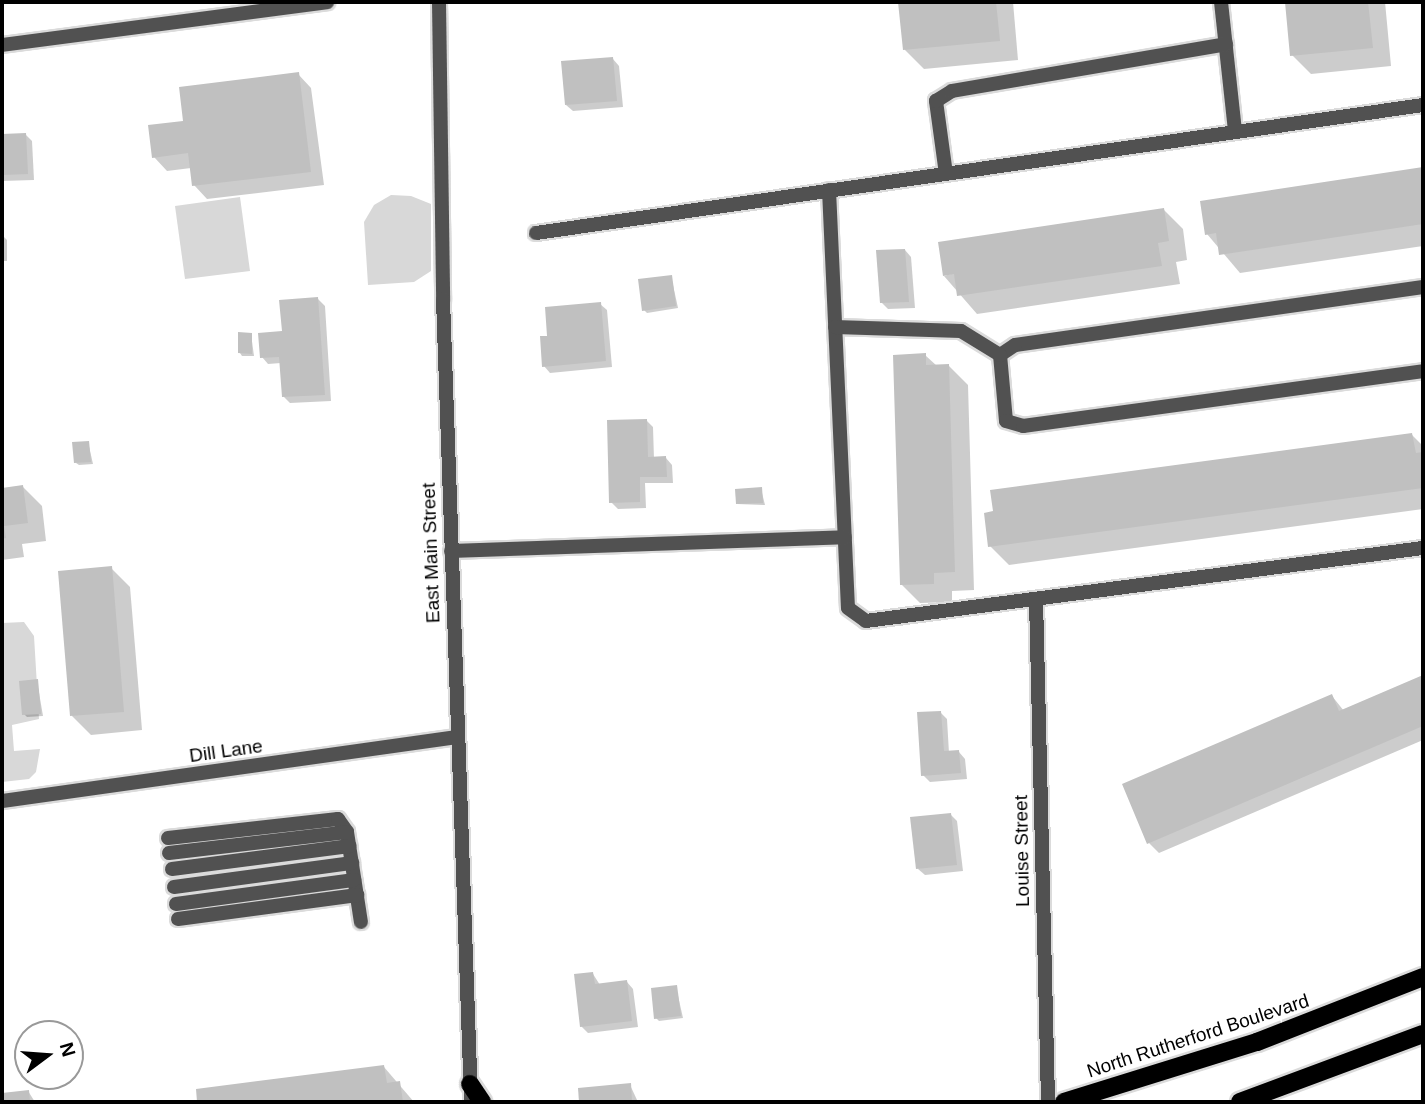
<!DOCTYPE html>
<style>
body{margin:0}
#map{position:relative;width:1425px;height:1104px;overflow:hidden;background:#fff;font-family:Arial,sans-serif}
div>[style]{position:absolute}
.green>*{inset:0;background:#d8d8d8}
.shadow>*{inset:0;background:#0003}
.building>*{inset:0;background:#c0c0c0}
.roads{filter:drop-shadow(2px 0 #dbdbdb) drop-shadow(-2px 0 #dbdbdb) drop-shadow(0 2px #dbdbdb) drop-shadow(0 -2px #dbdbdb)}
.service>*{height:14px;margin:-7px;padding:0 7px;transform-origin:7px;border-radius:7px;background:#515151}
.minor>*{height:14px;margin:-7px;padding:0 7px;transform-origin:7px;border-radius:7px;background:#515151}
.tertiary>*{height:14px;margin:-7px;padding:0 7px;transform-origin:7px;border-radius:7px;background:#515151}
.primary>*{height:18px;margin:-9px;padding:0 9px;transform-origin:9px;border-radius:9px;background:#000}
span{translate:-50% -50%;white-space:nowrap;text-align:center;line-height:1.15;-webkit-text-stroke:5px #fff;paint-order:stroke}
.street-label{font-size:19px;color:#000}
.frame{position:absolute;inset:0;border:4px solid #000;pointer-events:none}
.north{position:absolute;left:14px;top:1020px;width:70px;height:70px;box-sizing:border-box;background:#fff;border:2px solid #999;border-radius:50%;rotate:74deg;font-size:19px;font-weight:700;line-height:28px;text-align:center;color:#000}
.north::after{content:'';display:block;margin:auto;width:24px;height:32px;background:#000;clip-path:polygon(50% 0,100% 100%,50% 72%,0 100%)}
</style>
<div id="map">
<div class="green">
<i style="clip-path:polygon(391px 195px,411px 196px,431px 204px,431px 271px,414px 282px,368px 285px,364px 222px,374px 205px)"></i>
<i style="clip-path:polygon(240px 197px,250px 271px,185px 279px,175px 206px)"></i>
<i style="clip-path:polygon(24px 622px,34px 636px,39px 719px,12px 725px,14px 751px,40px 749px,36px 772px,29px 779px,2px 782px,2px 623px)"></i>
</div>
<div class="shadow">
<i style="clip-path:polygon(900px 2px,1013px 2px,1018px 60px,924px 69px,905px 50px)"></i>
<i style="clip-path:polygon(1287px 2px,1385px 2px,1391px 66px,1311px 74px,1292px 55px)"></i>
<i style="clip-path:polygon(613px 59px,619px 66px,623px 107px,573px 111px,566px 105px)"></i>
<i style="clip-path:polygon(298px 74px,311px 88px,324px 185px,207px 199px,194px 185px,191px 168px,167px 171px,154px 157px,185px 122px)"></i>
<i style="clip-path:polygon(26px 135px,32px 141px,34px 180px,2px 181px,2px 136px)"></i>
<i style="clip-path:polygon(1423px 169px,1423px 246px,1240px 273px,1207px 234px,1202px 202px)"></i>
<i style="clip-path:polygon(1164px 210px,1183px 229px,1187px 260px,1176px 262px,1180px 284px,977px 314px,944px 276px)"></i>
<i style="clip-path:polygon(2px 235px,7px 240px,7px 261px,2px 261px)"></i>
<i style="clip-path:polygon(905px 250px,911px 257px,915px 308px,888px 309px,881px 302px)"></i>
<i style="clip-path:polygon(671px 276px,678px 308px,647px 313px,644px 310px)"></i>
<i style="clip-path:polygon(318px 299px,325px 306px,331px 401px,290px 403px,284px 397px,281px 363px,268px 364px,262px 357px)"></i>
<i style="clip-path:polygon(600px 304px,607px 310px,612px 367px,550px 373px,544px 366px,549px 337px)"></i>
<i style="clip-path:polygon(251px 334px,254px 356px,242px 356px,240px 353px)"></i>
<i style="clip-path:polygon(925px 355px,937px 366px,949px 366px,968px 385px,974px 590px,952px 591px,952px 602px,920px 603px,901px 584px)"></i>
<i style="clip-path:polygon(647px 421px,653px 427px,654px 459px,666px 458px,672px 465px,673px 483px,645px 483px,646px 508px,618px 509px,611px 502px)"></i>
<i style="clip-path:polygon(1412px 435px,1423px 446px,1423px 509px,1009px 565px,990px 546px)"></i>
<i style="clip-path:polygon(88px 442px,93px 464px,79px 465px,76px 463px)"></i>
<i style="clip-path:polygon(23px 487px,42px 506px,46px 541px,22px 544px,24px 557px,2px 560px,2px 490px)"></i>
<i style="clip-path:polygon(761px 489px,765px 505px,737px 504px)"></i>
<i style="clip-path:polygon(111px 568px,130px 587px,142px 730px,91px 735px,72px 716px)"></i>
<i style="clip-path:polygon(1423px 677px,1423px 740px,1159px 853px,1149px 843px,1332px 696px,1344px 711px)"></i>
<i style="clip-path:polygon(37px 681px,43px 716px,27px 717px,24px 714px)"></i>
<i style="clip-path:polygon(941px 713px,947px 719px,949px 753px,959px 752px,965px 759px,967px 779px,930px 782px,923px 775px)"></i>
<i style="clip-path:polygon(951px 815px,957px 821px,963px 871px,925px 875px,918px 869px)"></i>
<i style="clip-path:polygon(593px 974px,600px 985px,627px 982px,633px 989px,638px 1027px,588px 1033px,581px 1026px)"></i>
<i style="clip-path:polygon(676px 987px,683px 1018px,659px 1021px,656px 1018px)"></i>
<i style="clip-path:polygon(384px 1067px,414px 1102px,199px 1102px,198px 1091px)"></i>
<i style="clip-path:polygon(630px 1085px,638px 1102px,581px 1102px,579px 1089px)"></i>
<i style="clip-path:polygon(28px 1091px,35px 1102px,2px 1102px,2px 1095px)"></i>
</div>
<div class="building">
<i style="clip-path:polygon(898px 2px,996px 2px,1000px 41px,903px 50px)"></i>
<i style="clip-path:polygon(1285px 2px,1368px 2px,1373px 48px,1290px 56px)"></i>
<i style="clip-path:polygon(613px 57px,617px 101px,565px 105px,561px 61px)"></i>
<i style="clip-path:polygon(299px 72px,311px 172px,192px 186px,188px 153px,152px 158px,148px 125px,183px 121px,179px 87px)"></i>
<i style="clip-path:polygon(26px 133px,28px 174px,2px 175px,2px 134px)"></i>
<i style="clip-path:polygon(1423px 167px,1423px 224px,1219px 255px,1216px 233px,1205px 235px,1200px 201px)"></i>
<i style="clip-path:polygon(1164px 208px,1169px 241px,1158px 243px,1162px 266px,957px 296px,954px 274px,943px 276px,938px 242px)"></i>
<i style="clip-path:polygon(905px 249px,909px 302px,880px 303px,876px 250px)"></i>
<i style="clip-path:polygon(672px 275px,676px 306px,642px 311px,638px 279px)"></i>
<i style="clip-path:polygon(318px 297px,325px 395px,282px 397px,279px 357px,260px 358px,258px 333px,282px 331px,279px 300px)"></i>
<i style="clip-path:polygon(601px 302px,606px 361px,542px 367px,540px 336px,547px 336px,545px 307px)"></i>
<i style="clip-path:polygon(238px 332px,252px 333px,252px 354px,238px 353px)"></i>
<i style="clip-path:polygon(926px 353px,926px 365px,949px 364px,955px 572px,934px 573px,934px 584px,900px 585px,893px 355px)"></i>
<i style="clip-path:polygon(647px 419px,648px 457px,666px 456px,667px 477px,640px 477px,640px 502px,609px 503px,607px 420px)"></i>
<i style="clip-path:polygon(1412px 433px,1416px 453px,1423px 452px,1423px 488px,988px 547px,984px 513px,993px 511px,990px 490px)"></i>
<i style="clip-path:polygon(89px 441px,91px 462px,74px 463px,72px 442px)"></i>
<i style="clip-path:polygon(23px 485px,28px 523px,4px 526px,6px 538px,2px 539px,2px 488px)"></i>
<i style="clip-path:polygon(762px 487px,763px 503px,736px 504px,735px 489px)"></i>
<i style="clip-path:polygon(112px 566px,124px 712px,70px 716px,58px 571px)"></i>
<i style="clip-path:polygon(1423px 675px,1423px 726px,1147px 844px,1122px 784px,1332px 694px,1339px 711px)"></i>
<i style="clip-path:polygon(38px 679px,41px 714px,22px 715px,19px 681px)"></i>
<i style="clip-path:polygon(941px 711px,944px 751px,959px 750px,961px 773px,921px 776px,917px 712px)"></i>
<i style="clip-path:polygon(951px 813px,957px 865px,916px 869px,910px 817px)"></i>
<i style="clip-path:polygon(593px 972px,595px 984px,627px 980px,632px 1021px,580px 1027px,574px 974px)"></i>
<i style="clip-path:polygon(677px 985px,681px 1016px,654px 1019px,651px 988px)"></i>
<i style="clip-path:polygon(384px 1065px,387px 1083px,400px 1081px,403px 1102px,197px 1102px,196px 1089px)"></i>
<i style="clip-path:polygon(631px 1083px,632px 1102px,579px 1102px,578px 1088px)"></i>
<i style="clip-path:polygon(29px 1090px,30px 1102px,2px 1102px,2px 1093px)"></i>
</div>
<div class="roads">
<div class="service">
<i style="left:1221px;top:2px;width:130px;rotate:83.8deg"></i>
<i style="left:946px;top:174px;width:74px;rotate:-97.8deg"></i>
<i style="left:936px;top:101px;width:19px;rotate:-32deg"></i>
<i style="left:952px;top:91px;width:278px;rotate:-9.7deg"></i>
<i style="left:829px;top:190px;width:418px;rotate:87.4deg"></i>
<i style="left:848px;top:608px;width:22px;rotate:36deg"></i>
<i style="left:866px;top:621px;width:562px;rotate:-7.47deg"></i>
<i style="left:536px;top:233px;width:896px;rotate:-8.21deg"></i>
<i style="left:1423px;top:287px;width:412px;rotate:171.9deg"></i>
<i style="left:1015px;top:345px;width:18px;rotate:146deg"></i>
<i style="left:1000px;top:355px;width:66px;rotate:84.8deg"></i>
<i style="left:1006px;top:421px;width:18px;rotate:16deg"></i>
<i style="left:1023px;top:426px;width:404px;rotate:-7.8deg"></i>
<i style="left:835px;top:327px;width:126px;rotate:1.8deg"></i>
<i style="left:961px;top:331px;width:46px;rotate:31.6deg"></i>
<i style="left:451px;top:551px;width:394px;rotate:-2deg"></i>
<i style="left:168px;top:838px;width:171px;rotate:-6.4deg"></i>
<i style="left:338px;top:819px;width:16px;rotate:55deg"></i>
<i style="left:347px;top:832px;width:91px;rotate:81.2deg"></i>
<i style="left:169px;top:853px;width:179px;rotate:-6.7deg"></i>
<i style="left:172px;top:869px;width:179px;rotate:-7.4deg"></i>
<i style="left:174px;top:887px;width:180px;rotate:-7.7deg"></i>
<i style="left:176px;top:904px;width:180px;rotate:-7.7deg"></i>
<i style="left:178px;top:919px;width:181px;rotate:-7.6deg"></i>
</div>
<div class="minor">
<i style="left:2px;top:45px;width:328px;rotate:-7.5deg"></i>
<i style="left:1036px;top:599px;width:503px;rotate:88.63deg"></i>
<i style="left:2px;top:801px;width:458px;rotate:-8deg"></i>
</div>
<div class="tertiary">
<i style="left:439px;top:2px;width:297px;rotate:89.2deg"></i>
<i style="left:443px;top:299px;width:803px;rotate:88deg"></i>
</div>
<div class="primary">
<i style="left:470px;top:1084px;width:22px;rotate:56deg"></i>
<i style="left:1064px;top:1102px;width:202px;rotate:-17.3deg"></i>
<i style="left:1257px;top:1042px;width:178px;rotate:-21.4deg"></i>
<i style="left:1240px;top:1102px;width:195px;rotate:-20.4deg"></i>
</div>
</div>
<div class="street-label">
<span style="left:431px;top:553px;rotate:-92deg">East Main Street</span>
<span style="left:226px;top:751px;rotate:-8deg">Dill Lane</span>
<span style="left:1022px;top:851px;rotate:-91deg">Louise Street</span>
<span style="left:1198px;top:1036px;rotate:-18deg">North Rutherford Boulevard</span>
</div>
<div class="frame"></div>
<div class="north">N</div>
</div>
